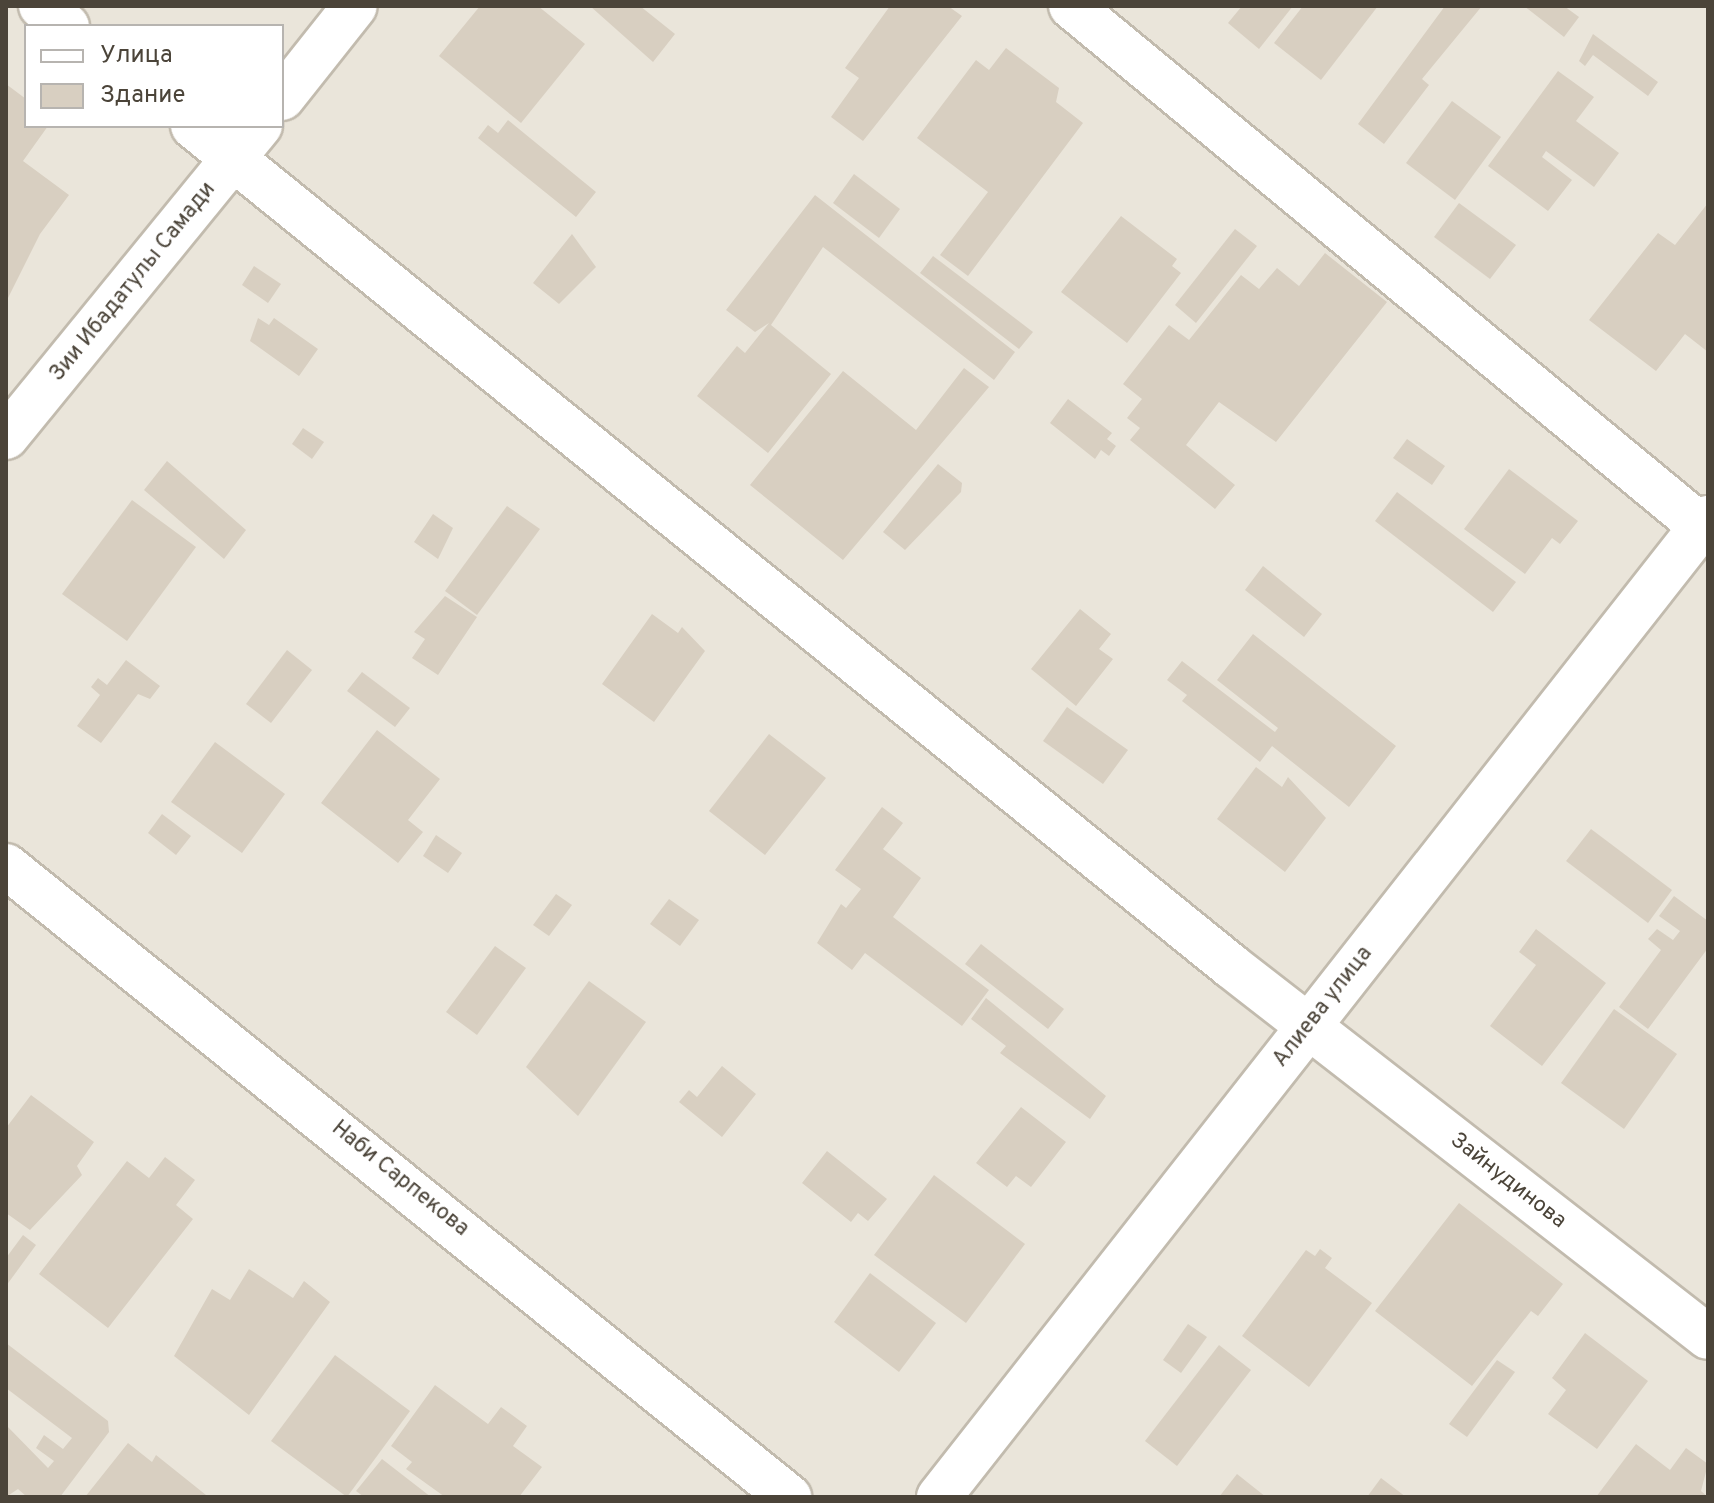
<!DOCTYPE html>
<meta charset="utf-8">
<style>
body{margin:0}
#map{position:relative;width:1714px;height:1503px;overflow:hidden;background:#f6f3ec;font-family:Overpass,sans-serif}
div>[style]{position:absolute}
.residential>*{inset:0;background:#eae5da}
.building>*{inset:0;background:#d8cfc1}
.roads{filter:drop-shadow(2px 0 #c2bbae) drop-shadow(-2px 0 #c2bbae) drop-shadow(0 2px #c2bbae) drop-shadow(0 -2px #c2bbae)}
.minor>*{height:44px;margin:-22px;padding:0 22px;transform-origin:22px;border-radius:22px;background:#fff}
span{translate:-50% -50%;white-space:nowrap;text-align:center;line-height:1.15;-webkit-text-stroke:8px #fff;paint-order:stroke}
.street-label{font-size:22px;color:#4b4439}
.frame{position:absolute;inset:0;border:8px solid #4b4439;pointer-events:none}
.legend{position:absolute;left:24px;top:24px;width:260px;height:104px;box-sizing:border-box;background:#fff;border:2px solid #b7b4b0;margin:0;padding:10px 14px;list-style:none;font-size:24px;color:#4b4439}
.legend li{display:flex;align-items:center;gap:16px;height:40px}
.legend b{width:40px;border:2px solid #b7b4b0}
</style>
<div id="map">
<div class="residential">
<i style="clip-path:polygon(evenodd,6px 6px,1708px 6px,1708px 1497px,6px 1497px,6px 6px,26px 26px,282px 26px,282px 126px,26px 126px,26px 26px)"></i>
</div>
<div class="building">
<i style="clip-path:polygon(480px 6px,538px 6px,585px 44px,521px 123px,439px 56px)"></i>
<i style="clip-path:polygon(590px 6px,640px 6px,675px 34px,653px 62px)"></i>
<i style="clip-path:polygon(890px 6px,948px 6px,962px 16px,863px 141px,831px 117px,859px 78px,845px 68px)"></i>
<i style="clip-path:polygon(1242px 6px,1293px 6px,1259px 49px,1228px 23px)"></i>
<i style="clip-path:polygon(1303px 6px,1378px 6px,1321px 80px,1274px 43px)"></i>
<i style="clip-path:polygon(1445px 6px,1482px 6px,1422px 79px,1429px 85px,1384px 144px,1358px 124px)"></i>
<i style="clip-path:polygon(1524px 6px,1564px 6px,1579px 17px,1564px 37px)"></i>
<i style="clip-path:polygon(1593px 34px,1658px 82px,1648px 96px,1593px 55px,1585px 66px,1579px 61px)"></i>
<i style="clip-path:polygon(1006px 48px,1059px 88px,1056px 102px,1083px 123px,968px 276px,940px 255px,988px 192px,917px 138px,976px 60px,989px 70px)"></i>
<i style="clip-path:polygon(1558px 71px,1594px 97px,1576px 121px,1619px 153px,1594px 187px,1546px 151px,1542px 157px,1572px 180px,1548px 211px,1488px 166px)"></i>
<i style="clip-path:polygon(6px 84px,26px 99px,26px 126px,48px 126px,23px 161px,69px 195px,40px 234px,6px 302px)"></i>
<i style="clip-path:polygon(1452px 101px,1501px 137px,1455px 200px,1406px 163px)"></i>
<i style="clip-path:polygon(508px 120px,596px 192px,576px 217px,478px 138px,488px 125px,498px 133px)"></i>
<i style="clip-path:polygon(854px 174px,900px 209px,879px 238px,833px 203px)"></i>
<i style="clip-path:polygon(815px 195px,1015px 352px,994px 380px,823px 247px,771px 325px,831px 374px,768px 453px,697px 396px,737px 346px,745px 353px,769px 323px,755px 332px,726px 310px)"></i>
<i style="clip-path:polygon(1459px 203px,1516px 245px,1490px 279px,1434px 237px)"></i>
<i style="clip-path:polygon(1708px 203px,1708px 352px,1685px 334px,1656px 371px,1589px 320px,1658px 233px,1675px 245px)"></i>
<i style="clip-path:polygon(1121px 216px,1177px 259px,1172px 266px,1181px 273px,1127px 343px,1061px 292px)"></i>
<i style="clip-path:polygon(1235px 229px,1257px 246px,1196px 323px,1175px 305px)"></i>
<i style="clip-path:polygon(572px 234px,596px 267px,559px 304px,533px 283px)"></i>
<i style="clip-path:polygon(1325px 253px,1387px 302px,1276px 442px,1219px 402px,1186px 445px,1235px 485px,1215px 509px,1130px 440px,1140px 428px,1127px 418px,1142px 399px,1123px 384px,1169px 325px,1189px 340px,1241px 275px,1259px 289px,1277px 268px,1299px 286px)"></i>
<i style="clip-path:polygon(933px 256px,1033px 332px,1019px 349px,920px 273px)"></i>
<i style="clip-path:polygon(254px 266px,281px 284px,268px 303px,242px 285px)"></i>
<i style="clip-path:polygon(258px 318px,269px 325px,274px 318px,318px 349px,299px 376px,250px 341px)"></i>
<i style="clip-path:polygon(964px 368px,989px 387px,843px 560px,750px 485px,843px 371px,916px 430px)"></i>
<i style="clip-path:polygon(1068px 399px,1112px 433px,1107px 439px,1116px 446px,1109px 456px,1101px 450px,1095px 459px,1050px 423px)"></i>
<i style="clip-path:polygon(303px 428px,324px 442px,312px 459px,292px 444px)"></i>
<i style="clip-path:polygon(1407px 439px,1445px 466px,1432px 485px,1393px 458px)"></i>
<i style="clip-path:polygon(167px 461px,246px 530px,224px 559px,144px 490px)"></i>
<i style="clip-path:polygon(938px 464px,962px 483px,961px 492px,905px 550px,883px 532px)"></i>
<i style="clip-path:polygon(1509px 469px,1578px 521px,1560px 544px,1552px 538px,1525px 574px,1464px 529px)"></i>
<i style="clip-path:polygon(1397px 492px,1516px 582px,1493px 612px,1375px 521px)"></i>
<i style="clip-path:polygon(132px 500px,196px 547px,127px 641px,62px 594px)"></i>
<i style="clip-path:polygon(507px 506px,540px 529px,477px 615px,445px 591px)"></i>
<i style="clip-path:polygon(433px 514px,453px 528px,438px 559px,414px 542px)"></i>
<i style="clip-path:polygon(1263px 566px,1322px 614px,1304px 637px,1245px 590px)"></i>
<i style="clip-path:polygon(445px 596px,477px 617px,438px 675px,412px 658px,425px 639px,414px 632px)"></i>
<i style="clip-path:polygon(1080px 609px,1111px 634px,1099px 649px,1113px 659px,1076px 706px,1031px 669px)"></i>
<i style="clip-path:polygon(652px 614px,678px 633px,682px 627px,705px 651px,654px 722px,602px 684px)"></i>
<i style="clip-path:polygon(1253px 634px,1396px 746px,1349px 807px,1272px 746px,1260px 762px,1182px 701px,1187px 695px,1167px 680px,1182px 661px,1275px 732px,1278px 728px,1217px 680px)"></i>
<i style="clip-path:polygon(287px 650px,312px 670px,271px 723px,246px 704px)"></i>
<i style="clip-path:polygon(126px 660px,160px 686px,150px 699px,138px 694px,101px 743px,77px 726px,100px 695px,91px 687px,98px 678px,107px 685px)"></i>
<i style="clip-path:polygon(362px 672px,410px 708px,395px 727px,347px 691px)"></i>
<i style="clip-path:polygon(1067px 707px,1128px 750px,1103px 784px,1043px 741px)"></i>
<i style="clip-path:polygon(377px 730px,440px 779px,408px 820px,423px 832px,398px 863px,321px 803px)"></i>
<i style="clip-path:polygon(769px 734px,826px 778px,765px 855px,709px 811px)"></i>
<i style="clip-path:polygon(215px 742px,285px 794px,242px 853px,171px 802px)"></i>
<i style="clip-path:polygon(1256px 767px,1282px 787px,1288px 777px,1326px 818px,1285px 872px,1217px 819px)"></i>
<i style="clip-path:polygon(882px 807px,903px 823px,883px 849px,921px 878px,893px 917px,989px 990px,962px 1026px,865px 953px,852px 970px,817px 943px,841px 904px,846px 908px,861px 889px,835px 870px)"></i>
<i style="clip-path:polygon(162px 814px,191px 836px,176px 855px,148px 833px)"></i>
<i style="clip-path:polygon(1591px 829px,1672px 890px,1648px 923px,1566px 861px)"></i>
<i style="clip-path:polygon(436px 835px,462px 853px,448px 873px,423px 856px)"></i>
<i style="clip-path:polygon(556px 894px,572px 905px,549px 936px,533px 925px)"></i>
<i style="clip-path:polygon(1674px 896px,1708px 921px,1708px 948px,1648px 1029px,1619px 1007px,1661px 950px,1648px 939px,1657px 929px,1673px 940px,1680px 931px,1659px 916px)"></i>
<i style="clip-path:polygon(669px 899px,699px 920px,680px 946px,650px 924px)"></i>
<i style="clip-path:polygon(1536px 929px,1606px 983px,1542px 1066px,1490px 1026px,1536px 965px,1519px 952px)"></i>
<i style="clip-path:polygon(981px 944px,1064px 1009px,1048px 1029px,965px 964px)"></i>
<i style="clip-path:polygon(495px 946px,526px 968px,477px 1035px,446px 1012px)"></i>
<i style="clip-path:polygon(589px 981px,646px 1022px,578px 1116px,526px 1067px)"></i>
<i style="clip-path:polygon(986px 998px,1106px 1096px,1090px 1119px,1000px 1053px,1006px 1046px,971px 1019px)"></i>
<i style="clip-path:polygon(1614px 1009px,1677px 1054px,1624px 1129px,1561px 1083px)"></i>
<i style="clip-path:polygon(722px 1066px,756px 1094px,722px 1137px,679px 1102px,689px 1090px,697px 1097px)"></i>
<i style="clip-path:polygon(31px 1095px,94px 1142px,77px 1166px,82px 1175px,30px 1230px,6px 1213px,6px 1128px)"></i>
<i style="clip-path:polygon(1021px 1107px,1066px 1142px,1031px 1187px,1016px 1176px,1007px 1187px,976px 1163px)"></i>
<i style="clip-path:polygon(827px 1151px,887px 1199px,868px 1221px,858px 1213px,851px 1222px,802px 1183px)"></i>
<i style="clip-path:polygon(165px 1157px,195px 1180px,176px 1205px,193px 1219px,108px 1328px,39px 1274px,127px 1161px,149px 1178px)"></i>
<i style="clip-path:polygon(934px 1175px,1025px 1244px,966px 1323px,874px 1255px)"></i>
<i style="clip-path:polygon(1459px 1203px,1563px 1284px,1538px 1316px,1531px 1311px,1472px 1386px,1375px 1311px)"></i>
<i style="clip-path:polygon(23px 1235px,36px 1245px,6px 1286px,6px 1258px)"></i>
<i style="clip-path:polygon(1320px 1249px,1332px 1258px,1325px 1268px,1372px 1303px,1309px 1387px,1242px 1336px,1306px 1250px,1315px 1256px)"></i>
<i style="clip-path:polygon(249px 1269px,293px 1298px,304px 1281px,330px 1302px,249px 1415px,174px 1356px,212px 1289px,230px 1300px)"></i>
<i style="clip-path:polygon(870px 1273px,936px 1323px,899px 1372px,834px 1322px)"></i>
<i style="clip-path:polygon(1188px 1324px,1207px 1337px,1181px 1373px,1163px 1360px)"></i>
<i style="clip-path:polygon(1585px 1333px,1648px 1381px,1597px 1449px,1548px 1414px,1566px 1390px,1552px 1378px)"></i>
<i style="clip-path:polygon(6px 1343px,108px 1421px,109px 1432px,60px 1497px,27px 1497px,18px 1489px,6px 1497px,6px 1425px,48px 1468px,54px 1461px,36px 1448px,44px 1435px,63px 1449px,72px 1438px,6px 1388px)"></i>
<i style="clip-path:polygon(1219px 1345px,1251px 1370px,1177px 1466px,1145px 1441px)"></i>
<i style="clip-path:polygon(335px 1355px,410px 1411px,347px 1497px,271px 1441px)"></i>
<i style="clip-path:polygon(1497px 1360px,1515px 1372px,1467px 1437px,1449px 1424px)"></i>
<i style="clip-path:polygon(435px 1385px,488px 1424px,501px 1407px,527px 1426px,513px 1446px,542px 1467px,519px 1497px,445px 1497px,406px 1469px,412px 1462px,391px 1446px)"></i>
<i style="clip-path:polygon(128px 1443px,152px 1462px,156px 1455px,206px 1495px,85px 1497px)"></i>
<i style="clip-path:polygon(1636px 1444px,1670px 1470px,1686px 1448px,1708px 1464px,1701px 1491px,1708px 1497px,1596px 1497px)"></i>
<i style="clip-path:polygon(382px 1459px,431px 1497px,364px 1497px,356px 1491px)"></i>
<i style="clip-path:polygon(1237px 1474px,1266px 1497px,1219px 1497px)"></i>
<i style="clip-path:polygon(1381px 1478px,1406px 1497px,1367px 1497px)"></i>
</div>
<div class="roads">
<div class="minor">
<i style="left:41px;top:6px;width:33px;rotate:38deg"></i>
<i style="left:1071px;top:6px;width:826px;rotate:39.55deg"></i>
<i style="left:282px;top:98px;width:117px;rotate:-51.6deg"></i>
<i style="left:193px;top:126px;width:1335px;rotate:38.98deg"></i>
<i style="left:1231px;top:966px;width:604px;rotate:37.87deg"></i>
<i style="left:6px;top:437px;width:402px;rotate:-50.8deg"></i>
<i style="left:6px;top:866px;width:1006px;rotate:38.86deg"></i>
<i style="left:939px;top:1497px;width:1245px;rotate:-51.85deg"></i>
</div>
</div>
<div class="street-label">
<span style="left:133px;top:282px;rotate:-51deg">Зии Ибадатулы Самади</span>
<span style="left:1323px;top:1007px;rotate:-52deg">Алиева улица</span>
<span style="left:400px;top:1179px;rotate:39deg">Наби Сарпекова</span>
<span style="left:1508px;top:1181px;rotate:38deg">Зайнудинова</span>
</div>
<div class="frame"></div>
<ul class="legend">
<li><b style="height:10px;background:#fff"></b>Улица</li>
<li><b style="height:22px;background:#d8cfc1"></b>Здание</li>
</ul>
</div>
